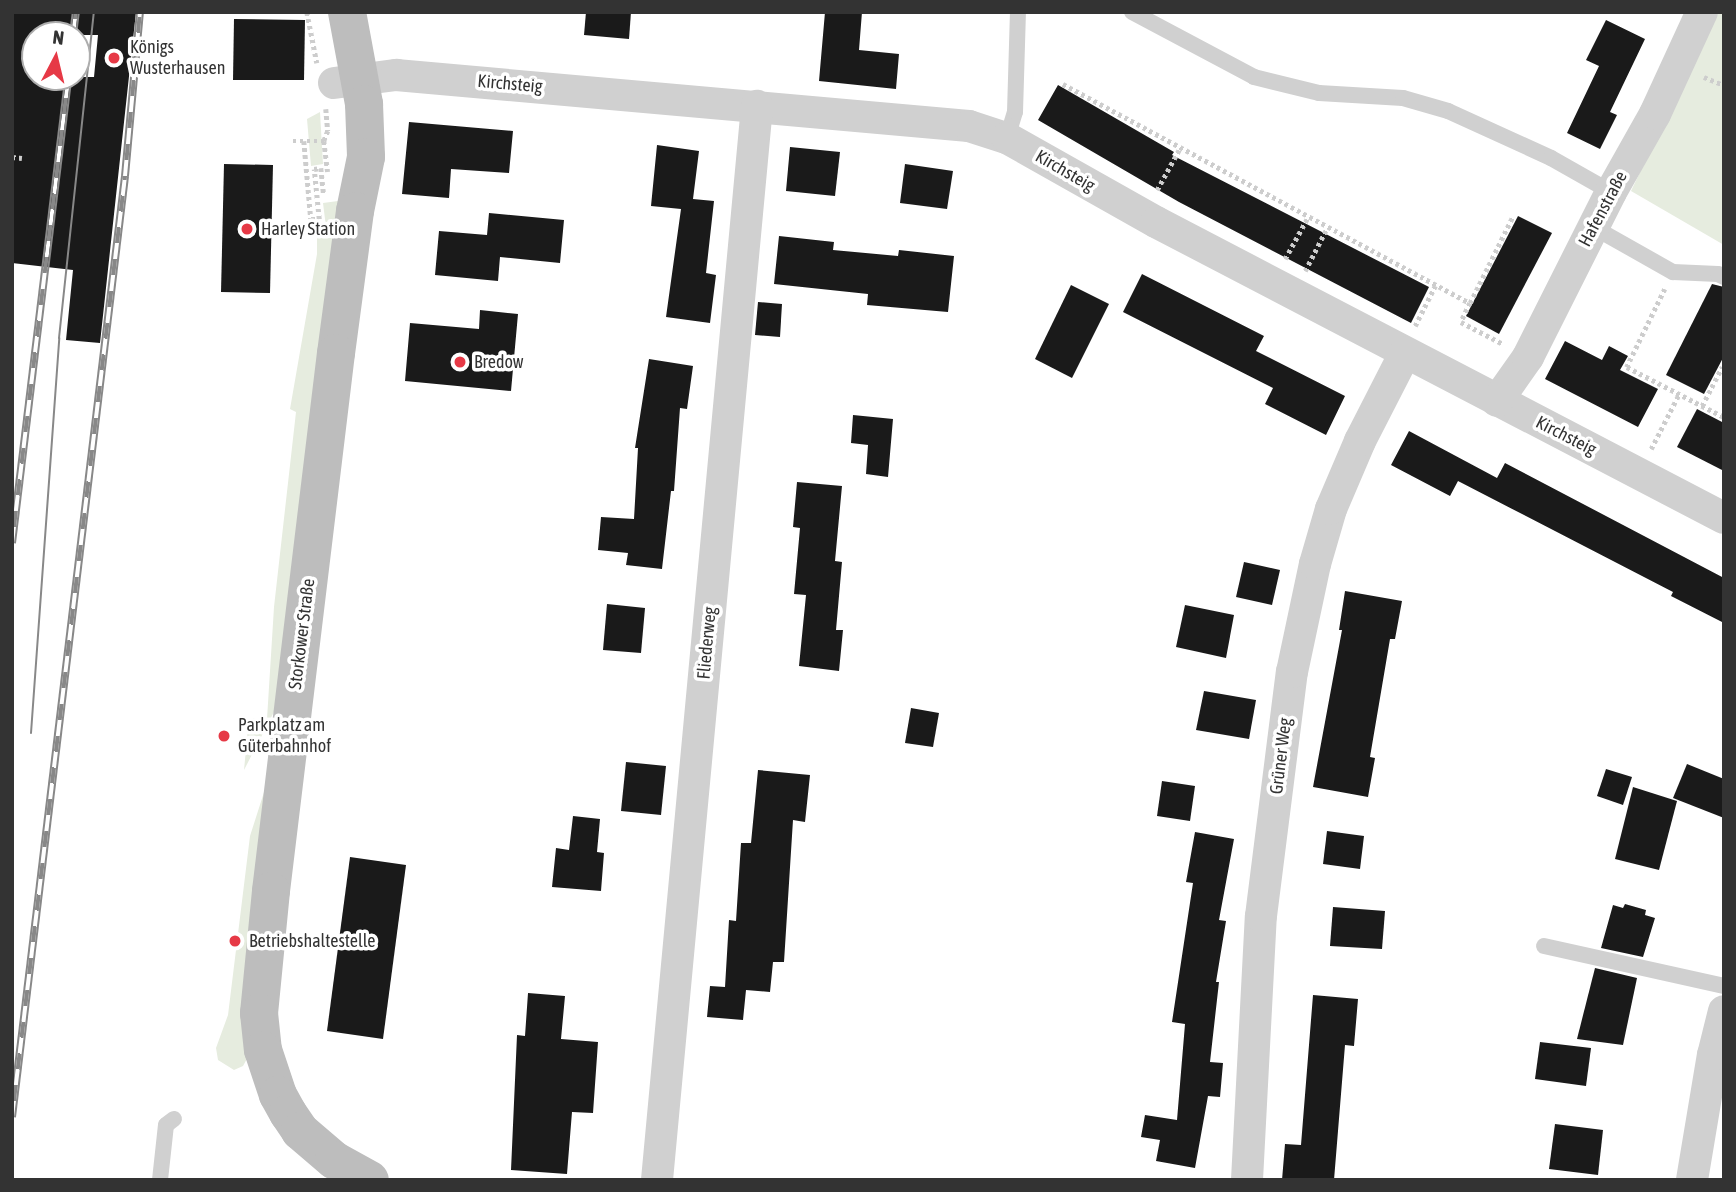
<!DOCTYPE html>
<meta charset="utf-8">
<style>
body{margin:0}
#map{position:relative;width:1736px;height:1192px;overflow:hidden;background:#fff;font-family:"Asap Condensed",sans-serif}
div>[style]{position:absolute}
.green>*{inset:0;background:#e6ecdf}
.building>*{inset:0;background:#1a1a1a}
.path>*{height:4.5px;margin-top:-2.25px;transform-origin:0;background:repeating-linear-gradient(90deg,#cdcdcd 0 3.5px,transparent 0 7px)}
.lane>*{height:16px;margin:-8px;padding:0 8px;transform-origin:8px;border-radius:8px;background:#d0d0d0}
.street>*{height:32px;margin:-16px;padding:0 16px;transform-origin:16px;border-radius:16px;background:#d0d0d0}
.secondary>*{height:38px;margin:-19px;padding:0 19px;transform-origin:19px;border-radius:19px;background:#bdbdbd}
.tram>*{height:2px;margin:-1px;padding:0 1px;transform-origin:1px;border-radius:1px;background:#888}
.rail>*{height:8px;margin-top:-4px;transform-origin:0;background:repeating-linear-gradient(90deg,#fff 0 16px,#888 0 32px);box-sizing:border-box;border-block:2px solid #888}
.dots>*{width:19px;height:19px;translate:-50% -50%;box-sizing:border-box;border:4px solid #fff;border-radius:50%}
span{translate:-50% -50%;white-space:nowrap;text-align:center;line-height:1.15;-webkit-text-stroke:7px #fff;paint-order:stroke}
.poi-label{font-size:18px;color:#333}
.left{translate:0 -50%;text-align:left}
.street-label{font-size:18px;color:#333}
.frame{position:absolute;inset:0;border:14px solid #333;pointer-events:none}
.north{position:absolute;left:21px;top:21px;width:70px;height:70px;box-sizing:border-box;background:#fff;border:2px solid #adadad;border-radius:50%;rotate:7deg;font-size:19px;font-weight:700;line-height:28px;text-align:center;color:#333}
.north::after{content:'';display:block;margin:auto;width:24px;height:32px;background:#e63946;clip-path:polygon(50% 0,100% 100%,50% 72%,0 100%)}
</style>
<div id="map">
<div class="green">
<i style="clip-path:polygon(1717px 12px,1724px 12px,1724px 245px,1631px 191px)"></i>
<i style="clip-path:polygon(320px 112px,323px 164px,311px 166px,307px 119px)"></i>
<i style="clip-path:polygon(338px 201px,275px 710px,244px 770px,249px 718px,267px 719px,274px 607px,296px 412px,290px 409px,317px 254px,317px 229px,326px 227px,323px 203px)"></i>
<i style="clip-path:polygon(273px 764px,248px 1057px,243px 1066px,234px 1070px,218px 1060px,216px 1048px,228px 1015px,250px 836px)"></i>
</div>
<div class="building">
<i style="clip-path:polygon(evenodd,12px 12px,136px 12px,100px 343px,66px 340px,73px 270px,12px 263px,12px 12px,35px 35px,98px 35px,94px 77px,35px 77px,35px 35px)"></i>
<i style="clip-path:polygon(586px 12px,631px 12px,629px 39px,584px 35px)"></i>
<i style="clip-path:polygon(825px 12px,862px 12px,859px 50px,899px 54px,896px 89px,819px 81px)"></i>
<i style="clip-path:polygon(234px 19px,305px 20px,304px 80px,233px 80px)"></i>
<i style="clip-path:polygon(1606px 20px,1645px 39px,1610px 112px,1617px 115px,1600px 149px,1567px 133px,1599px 66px,1586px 60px)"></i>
<i style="clip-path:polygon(1058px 85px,1174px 152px,1172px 155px,1429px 287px,1411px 323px,1179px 202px,1038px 120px)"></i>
<i style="clip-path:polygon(409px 122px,513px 131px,509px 173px,451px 169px,449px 198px,402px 194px)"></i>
<i style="clip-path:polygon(657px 145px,699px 151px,693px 199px,714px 201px,706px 273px,716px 275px,710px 323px,666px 317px,681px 209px,651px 206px)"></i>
<i style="clip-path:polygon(790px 147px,840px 152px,835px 196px,786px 191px)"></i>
<i style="clip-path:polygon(224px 164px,273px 165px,270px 293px,221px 292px)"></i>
<i style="clip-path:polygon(905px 164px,953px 171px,947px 209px,900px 203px)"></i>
<i style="clip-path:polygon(489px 213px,564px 220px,560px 263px,500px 257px,498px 281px,435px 275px,439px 231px,487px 235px)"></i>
<i style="clip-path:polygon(1518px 216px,1552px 233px,1499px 334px,1466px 316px)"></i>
<i style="clip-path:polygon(779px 236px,834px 242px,833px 250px,898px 256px,899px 250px,954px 256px,948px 312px,867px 305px,868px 294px,774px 284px)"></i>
<i style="clip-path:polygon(1142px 274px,1264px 336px,1256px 351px,1345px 396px,1326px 435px,1265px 404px,1273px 388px,1123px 312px)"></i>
<i style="clip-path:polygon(1712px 284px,1724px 287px,1724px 356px,1704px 394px,1666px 375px)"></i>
<i style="clip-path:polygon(1071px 285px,1109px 304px,1072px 378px,1035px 359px)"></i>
<i style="clip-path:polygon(758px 302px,782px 304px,780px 337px,755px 335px)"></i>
<i style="clip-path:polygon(480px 310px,518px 314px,511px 391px,405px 381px,410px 323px,479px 329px)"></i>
<i style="clip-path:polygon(1565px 341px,1602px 360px,1609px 346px,1628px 356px,1620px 370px,1658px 389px,1638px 427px,1545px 379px)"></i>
<i style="clip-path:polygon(649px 359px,693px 366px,687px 409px,680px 408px,674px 491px,671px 491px,662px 569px,626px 565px,628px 553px,598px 550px,601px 517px,634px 519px,638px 448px,635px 448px)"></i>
<i style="clip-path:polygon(1697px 409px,1724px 423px,1724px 471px,1677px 447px)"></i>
<i style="clip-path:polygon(853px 415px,893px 419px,888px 477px,866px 474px,868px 445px,851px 443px)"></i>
<i style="clip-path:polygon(1409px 431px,1497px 478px,1505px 463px,1724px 578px,1724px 623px,1671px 596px,1673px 592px,1458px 481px,1450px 496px,1391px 465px)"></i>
<i style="clip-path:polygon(797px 482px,842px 486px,835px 561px,842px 562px,836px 630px,843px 630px,839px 671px,799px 666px,806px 595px,794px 594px,800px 528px,793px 527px)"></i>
<i style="clip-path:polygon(1244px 562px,1280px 570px,1272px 605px,1236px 597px)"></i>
<i style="clip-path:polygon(1345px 591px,1402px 601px,1395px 639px,1390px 639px,1370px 757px,1375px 758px,1368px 797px,1313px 787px,1342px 630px,1339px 630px)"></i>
<i style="clip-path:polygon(607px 604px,645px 608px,641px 653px,603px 650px)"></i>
<i style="clip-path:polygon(1185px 605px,1234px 615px,1226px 658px,1176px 647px)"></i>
<i style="clip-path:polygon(1204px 691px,1256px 700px,1249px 739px,1196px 730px)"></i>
<i style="clip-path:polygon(911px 708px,939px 713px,933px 747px,905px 743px)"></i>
<i style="clip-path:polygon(626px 762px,666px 766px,661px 815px,621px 811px)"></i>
<i style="clip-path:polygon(1687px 764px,1724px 779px,1724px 818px,1673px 798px)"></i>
<i style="clip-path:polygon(1606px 769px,1632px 777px,1623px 805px,1597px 796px)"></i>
<i style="clip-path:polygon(758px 770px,810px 775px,805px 822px,793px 820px,784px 962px,773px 962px,770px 992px,746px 990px,743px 1020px,707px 1017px,710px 986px,725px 987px,729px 920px,736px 921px,741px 843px,751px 843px)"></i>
<i style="clip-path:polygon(1162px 781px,1195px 786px,1190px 821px,1157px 816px)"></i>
<i style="clip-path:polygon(1633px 787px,1677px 801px,1659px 870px,1615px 859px)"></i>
<i style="clip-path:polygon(573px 816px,600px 819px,597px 852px,604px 853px,601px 891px,552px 887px,556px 848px,569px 850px)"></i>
<i style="clip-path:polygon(1327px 831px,1364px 836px,1360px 869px,1323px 864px)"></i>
<i style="clip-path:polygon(1195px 832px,1234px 839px,1219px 920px,1226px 921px,1216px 982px,1219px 982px,1210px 1062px,1223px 1063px,1220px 1097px,1208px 1096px,1195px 1168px,1156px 1161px,1160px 1140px,1141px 1137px,1145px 1115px,1177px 1120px,1185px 1024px,1172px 1022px,1193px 883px,1186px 882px)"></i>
<i style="clip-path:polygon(350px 857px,406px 865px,383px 1039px,327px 1031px)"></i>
<i style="clip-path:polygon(1625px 904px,1646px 910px,1645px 915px,1655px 918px,1643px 957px,1601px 948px,1613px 905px,1623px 908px)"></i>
<i style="clip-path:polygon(1333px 907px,1385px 911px,1382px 949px,1330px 946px)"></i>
<i style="clip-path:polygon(1595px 968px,1637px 978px,1623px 1045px,1577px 1039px)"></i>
<i style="clip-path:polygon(528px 993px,565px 996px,561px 1039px,598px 1042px,593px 1113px,572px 1112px,567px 1174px,511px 1170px,517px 1035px,525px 1036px)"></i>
<i style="clip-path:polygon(1313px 995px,1358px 999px,1354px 1046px,1345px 1045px,1334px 1180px,1282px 1180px,1285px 1144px,1301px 1145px)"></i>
<i style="clip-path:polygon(1540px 1042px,1591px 1048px,1586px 1086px,1535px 1079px)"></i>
<i style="clip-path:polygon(1555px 1124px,1603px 1130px,1598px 1175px,1549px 1169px)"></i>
</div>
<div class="path">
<i style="left:307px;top:12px;width:52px;rotate:78.9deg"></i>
<i style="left:1704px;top:77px;width:22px;rotate:22deg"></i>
<i style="left:1063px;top:84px;width:462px;rotate:28.3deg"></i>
<i style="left:1470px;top:303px;width:95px;rotate:-63.7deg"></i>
<i style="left:326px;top:109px;width:22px;rotate:85deg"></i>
<i style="left:328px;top:131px;width:11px;rotate:112deg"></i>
<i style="left:324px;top:141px;width:31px;rotate:83deg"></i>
<i style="left:293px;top:141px;width:31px"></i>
<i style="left:304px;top:141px;width:78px;rotate:84.9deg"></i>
<i style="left:311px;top:219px;width:8px"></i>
<i style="left:319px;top:219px;width:50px;rotate:-95.7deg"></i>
<i style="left:314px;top:169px;width:7px;rotate:-8deg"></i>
<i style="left:321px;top:168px;width:27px;rotate:84deg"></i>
<i style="left:12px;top:157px;width:10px;rotate:6deg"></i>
<i style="left:1157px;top:190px;width:48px;rotate:-61.3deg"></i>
<i style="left:1285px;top:259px;width:48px;rotate:-61.3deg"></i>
<i style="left:1305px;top:271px;width:48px;rotate:-62.9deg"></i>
<i style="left:1665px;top:289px;width:87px;rotate:116deg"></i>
<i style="left:1627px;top:367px;width:109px;rotate:27.3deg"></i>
<i style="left:1470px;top:303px;width:21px;rotate:115deg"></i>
<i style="left:1461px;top:322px;width:47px;rotate:27.6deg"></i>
<i style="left:1415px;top:326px;width:45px;rotate:-63.4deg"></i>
<i style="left:1702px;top:406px;width:44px;rotate:-62.9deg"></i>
<i style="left:1651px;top:449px;width:62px;rotate:-63deg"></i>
</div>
<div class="lane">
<i style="left:1132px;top:12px;width:138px;rotate:28deg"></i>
<i style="left:1254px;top:77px;width:67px;rotate:13.8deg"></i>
<i style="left:1319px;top:93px;width:84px;rotate:3.4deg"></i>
<i style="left:1403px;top:98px;width:47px;rotate:16.1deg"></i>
<i style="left:1448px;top:111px;width:113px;rotate:24.5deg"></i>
<i style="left:1551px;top:158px;width:69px;rotate:29.5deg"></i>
<i style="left:1007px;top:138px;width:27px;rotate:-73deg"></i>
<i style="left:1015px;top:112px;width:100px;rotate:-88.3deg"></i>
<i style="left:1593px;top:227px;width:92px;rotate:29.4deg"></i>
<i style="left:1673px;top:272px;width:45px;rotate:2.5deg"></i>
<i style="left:1718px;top:274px;width:7px;rotate:27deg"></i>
<i style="left:1544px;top:946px;width:184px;rotate:12.5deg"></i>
<i style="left:160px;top:1180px;width:55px;rotate:-83.8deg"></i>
<i style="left:166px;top:1125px;width:10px;rotate:-37deg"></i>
</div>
<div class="street">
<i style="left:334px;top:83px;width:63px;rotate:-7.4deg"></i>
<i style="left:396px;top:75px;width:575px;rotate:5.09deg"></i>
<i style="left:969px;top:126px;width:40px;rotate:18deg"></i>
<i style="left:1007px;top:138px;width:171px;rotate:29.4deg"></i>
<i style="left:1156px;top:222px;width:640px;rotate:27.53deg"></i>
<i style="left:1497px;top:401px;width:54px;rotate:-54.8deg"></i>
<i style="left:1528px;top:357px;width:185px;rotate:-63.3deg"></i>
<i style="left:1611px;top:192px;width:90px;rotate:-60.6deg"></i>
<i style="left:1655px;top:114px;width:112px;rotate:-65.3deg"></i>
<i style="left:657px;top:1180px;width:1079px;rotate:-84.68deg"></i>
<i style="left:1247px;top:1180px;width:264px;rotate:-87deg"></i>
<i style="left:1261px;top:916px;width:246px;rotate:-82.8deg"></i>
<i style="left:1292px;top:672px;width:110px;rotate:-78deg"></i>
<i style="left:1315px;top:564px;width:57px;rotate:-73.8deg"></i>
<i style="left:1331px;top:509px;width:74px;rotate:-66.9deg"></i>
<i style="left:1360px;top:441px;width:99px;rotate:-62.9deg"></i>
<i style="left:1692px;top:1180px;width:127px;rotate:-80.5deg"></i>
<i style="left:1713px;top:1055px;width:45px;rotate:-76deg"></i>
</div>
<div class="secondary">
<i style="left:347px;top:12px;width:94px;rotate:79.5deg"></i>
<i style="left:364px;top:104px;width:53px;rotate:87.8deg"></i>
<i style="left:366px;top:157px;width:55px;rotate:101.5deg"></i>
<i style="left:355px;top:211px;width:143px;rotate:97.6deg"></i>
<i style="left:336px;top:353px;width:542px;rotate:96.89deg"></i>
<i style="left:271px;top:891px;width:123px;rotate:95.6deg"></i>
<i style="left:259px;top:1013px;width:37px;rotate:84deg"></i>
<i style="left:263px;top:1050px;width:47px;rotate:71.6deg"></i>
<i style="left:278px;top:1095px;width:21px;rotate:61deg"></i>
<i style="left:288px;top:1113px;width:22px;rotate:56deg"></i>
<i style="left:300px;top:1131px;width:45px;rotate:40.5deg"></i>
<i style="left:334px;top:1160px;width:41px;rotate:29.1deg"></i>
</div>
<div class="tram">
<i style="left:31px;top:733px;width:396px;rotate:-85.9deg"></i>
<i style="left:59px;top:338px;width:328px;rotate:-83.9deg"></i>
</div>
<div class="rail">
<i style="left:73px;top:35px;width:23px;rotate:-83deg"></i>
<i style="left:12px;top:543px;width:469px;rotate:-83.1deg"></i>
<i style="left:12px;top:1117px;width:948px;rotate:-83.15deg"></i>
<i style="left:125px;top:176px;width:165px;rotate:-84.8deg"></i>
</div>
<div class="dots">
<i style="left:114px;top:58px;background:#e63946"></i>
<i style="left:247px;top:229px;background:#e63946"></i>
<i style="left:460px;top:362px;background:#e63946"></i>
<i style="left:224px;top:736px;background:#e63946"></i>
<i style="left:235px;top:941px;background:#e63946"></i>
</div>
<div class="poi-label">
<span class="left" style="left:130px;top:58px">Königs<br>Wusterhausen</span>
<span class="left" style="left:261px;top:229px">Harley Station</span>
<span class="left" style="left:474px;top:362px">Bredow</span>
<span class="left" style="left:238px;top:736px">Parkplatz am<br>Güterbahnhof</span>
<span class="left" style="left:249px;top:941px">Betriebshaltestelle</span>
</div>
<div class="street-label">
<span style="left:510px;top:84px;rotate:5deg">Kirchsteig</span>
<span style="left:1065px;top:171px;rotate:30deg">Kirchsteig</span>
<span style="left:1603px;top:209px;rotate:-62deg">Hafenstraße</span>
<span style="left:1566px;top:436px;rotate:27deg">Kirchsteig</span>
<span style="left:302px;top:634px;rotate:-83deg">Storkower Straße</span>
<span style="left:707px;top:643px;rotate:-85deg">Fliederweg</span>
<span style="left:1281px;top:756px;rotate:-83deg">Grüner Weg</span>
</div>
<div class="frame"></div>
<div class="north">N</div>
</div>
